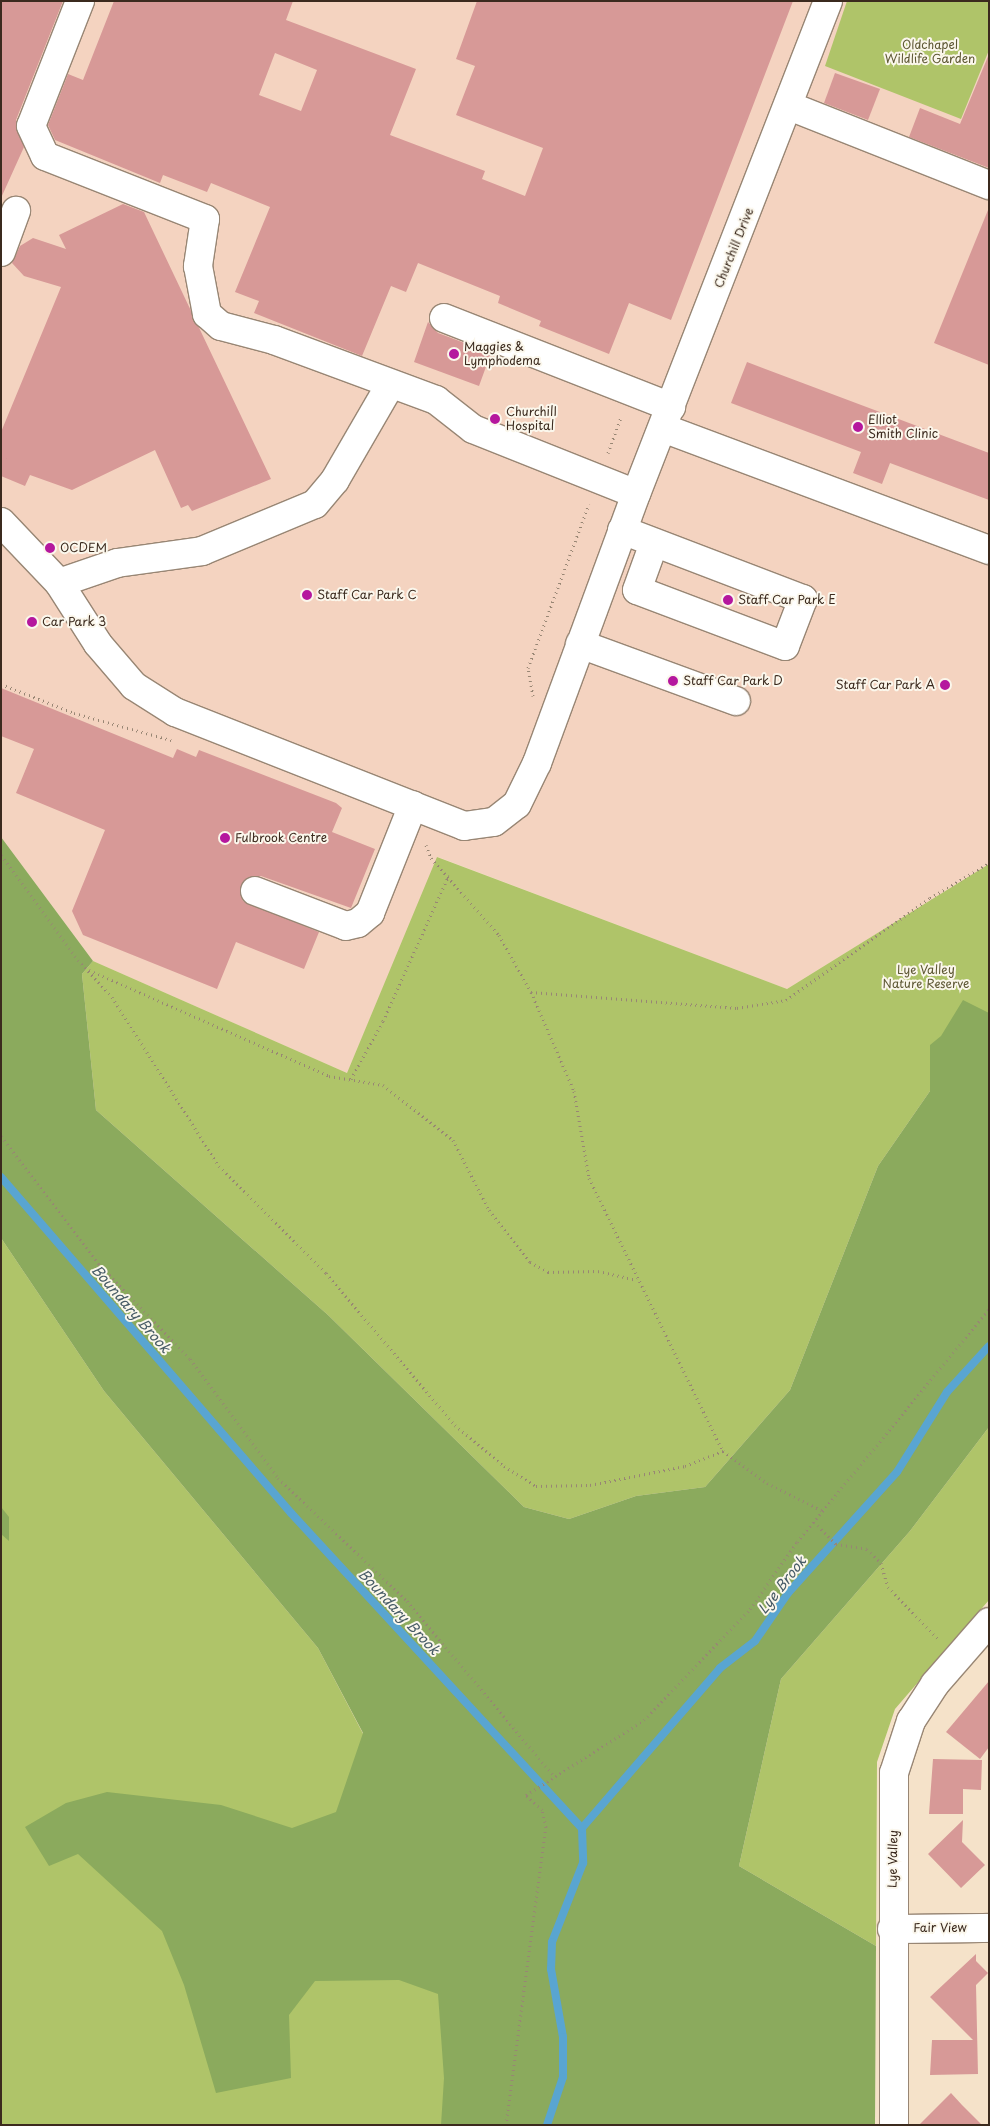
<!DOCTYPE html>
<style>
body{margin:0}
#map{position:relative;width:990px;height:2126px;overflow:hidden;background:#f5e2c9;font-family:"Playpen Sans",sans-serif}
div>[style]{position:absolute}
.built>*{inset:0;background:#f4d3c0}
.green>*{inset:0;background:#afc469}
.forest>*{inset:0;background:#8baa5d}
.stream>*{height:8px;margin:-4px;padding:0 4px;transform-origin:4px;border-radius:4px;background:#59a5d1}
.building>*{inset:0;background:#d79997}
.path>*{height:3px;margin-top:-1.5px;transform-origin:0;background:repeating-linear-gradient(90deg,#988674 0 1px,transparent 0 5px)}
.roads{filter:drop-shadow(1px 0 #988674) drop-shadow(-1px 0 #988674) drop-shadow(0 1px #988674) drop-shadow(0 -1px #988674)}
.minor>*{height:28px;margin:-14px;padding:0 14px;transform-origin:14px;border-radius:14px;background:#fff}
.dots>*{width:14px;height:14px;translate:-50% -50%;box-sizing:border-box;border:2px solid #fbf7ec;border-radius:50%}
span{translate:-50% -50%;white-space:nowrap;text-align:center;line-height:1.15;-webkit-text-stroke:4px #fbf7ec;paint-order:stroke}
.park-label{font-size:12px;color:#5e5834}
.street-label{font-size:12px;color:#3b2a1e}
.poi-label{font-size:12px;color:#3b2a1e}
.left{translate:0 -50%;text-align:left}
.right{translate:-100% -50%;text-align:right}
.water-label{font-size:14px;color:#475b66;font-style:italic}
.frame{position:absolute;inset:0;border:2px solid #3b2a1e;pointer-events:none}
</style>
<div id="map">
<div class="built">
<i style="clip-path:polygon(1px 1px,989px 1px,989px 864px,787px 989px,438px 857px,347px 1073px,93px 961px,1px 837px)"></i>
</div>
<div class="green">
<i style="clip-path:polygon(847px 1px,989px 1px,989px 50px,961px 119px,825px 66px)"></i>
<i style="clip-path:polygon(437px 857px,787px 989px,989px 864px,989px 1069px,930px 1045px,930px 1091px,878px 1166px,790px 1390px,705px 1487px,636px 1496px,569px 1519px,524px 1507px,328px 1315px,96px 1110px,82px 974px,93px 961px,347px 1073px)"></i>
<i style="clip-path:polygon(1px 1238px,104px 1391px,318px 1648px,432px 1865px,489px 2125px,1px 2125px)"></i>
<i style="clip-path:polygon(989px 1427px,989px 1600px,895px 1709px,877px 1762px,876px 1946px,739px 1866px,781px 1679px,910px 1531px)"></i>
</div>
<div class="forest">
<i style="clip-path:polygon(1px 837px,93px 961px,82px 974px,96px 1110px,328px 1315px,524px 1507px,569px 1519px,636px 1496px,705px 1487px,790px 1390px,878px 1166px,930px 1091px,930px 1045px,941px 1036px,963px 1000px,989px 1013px,989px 1427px,910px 1531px,781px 1679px,739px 1866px,876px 1946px,875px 2125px,441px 2125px,444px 2078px,438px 1994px,399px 1980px,315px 1981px,289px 2015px,291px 2078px,216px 2093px,184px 1985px,162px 1931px,78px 1854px,49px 1866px,25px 1827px,66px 1803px,107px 1792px,221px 1805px,292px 1828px,336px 1812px,363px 1733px,318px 1648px,104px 1391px,1px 1238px)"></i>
<i style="clip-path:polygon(1px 1507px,9px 1517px,9px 1541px,1px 1534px)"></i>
</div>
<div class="stream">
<i style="left:1px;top:1177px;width:444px;rotate:49.2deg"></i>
<i style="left:291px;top:1513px;width:429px;rotate:47.3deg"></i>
<i style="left:582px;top:1828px;width:35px;rotate:88deg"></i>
<i style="left:583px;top:1863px;width:85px;rotate:111.4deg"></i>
<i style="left:552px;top:1942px;width:27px;rotate:92deg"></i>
<i style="left:551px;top:1969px;width:69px;rotate:80deg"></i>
<i style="left:563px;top:2037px;width:40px;rotate:90deg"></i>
<i style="left:563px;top:2077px;width:51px;rotate:108.4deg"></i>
<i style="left:582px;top:1828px;width:211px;rotate:-49.2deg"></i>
<i style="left:720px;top:1668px;width:44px;rotate:-37.6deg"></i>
<i style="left:755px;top:1641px;width:58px;rotate:-55.5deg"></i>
<i style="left:788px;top:1593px;width:163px;rotate:-48deg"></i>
<i style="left:897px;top:1472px;width:94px;rotate:-58deg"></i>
<i style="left:947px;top:1392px;width:62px;rotate:-47.6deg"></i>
</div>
<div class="building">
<i style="clip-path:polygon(1px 1px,63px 1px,16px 120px,24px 147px,1px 198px)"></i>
<i style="clip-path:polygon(evenodd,114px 1px,293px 1px,286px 20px,416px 69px,390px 135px,485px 171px,482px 179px,525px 196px,543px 148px,456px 115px,475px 66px,456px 59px,477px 1px,793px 1px,671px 320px,629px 303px,609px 354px,539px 326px,541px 321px,498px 303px,500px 296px,418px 263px,406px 292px,391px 286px,362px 356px,254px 313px,259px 301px,235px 292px,270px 207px,211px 183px,207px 192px,163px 175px,160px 183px,55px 140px,48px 125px,68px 74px,83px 80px,114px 1px,275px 53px,317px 70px,301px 111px,259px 95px,275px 53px)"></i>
<i style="clip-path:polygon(989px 54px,989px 168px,909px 137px,920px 108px,960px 124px)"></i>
<i style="clip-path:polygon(835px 73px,880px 89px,868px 120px,824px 103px)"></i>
<i style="clip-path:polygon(123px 204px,144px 212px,271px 479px,192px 511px,188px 505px,181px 508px,155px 450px,72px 490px,30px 475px,25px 486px,1px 476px,1px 432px,61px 287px,24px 276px,12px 263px,20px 246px,33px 238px,66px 249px,59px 235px)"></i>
<i style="clip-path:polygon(988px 210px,989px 210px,989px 365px,934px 343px)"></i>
<i style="clip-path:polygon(428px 322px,438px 333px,491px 353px,479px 386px,414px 362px)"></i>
<i style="clip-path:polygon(747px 362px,989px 453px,989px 500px,890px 463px,882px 484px,853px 473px,861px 452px,731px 403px)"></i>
<i style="clip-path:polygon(1px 688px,173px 758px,177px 749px,196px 757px,199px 750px,336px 803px,342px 808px,332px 832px,375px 849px,351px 908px,261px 876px,246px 879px,240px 893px,243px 901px,319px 932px,304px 969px,236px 942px,217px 989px,83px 935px,72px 911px,105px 830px,16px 793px,34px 749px,1px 736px)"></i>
<i style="clip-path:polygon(989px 1681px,989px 1747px,980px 1759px,946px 1732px)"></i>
<i style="clip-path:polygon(933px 1759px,982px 1760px,981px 1790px,963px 1789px,963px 1814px,929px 1814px)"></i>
<i style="clip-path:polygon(963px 1820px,962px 1842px,985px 1865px,961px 1888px,928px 1854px)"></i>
<i style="clip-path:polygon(976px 1954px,976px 1961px,988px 1973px,976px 1985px,978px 2074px,930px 2075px,932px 2040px,973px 2040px,930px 1997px)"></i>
<i style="clip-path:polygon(951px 2093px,962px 2105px,982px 2125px,919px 2125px)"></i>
</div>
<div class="path">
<i style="left:608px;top:453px;width:38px;rotate:-70deg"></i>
<i style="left:1px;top:458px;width:5px;rotate:-11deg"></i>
<i style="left:1px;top:684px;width:79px;rotate:21.7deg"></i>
<i style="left:74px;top:713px;width:101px;rotate:15.6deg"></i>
<i style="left:533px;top:696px;width:28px;rotate:-100deg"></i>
<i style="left:528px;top:668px;width:175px;rotate:-69.6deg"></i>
<i style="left:426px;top:845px;width:14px;rotate:69deg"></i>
<i style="left:431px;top:858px;width:103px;rotate:48.6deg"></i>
<i style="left:499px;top:935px;width:65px;rotate:60.7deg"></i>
<i style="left:531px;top:992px;width:108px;rotate:66.5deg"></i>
<i style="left:574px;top:1091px;width:88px;rotate:80.2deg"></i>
<i style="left:589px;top:1178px;width:304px;rotate:63.9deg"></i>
<i style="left:723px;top:1451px;width:54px;rotate:36deg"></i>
<i style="left:767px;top:1483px;width:63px;rotate:26.6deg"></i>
<i style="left:1px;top:855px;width:130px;rotate:53.7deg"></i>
<i style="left:78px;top:960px;width:50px;rotate:47.4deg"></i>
<i style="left:112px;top:997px;width:200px;rotate:57.7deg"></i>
<i style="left:219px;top:1166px;width:151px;rotate:45deg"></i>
<i style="left:326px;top:1273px;width:199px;rotate:49.7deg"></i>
<i style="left:455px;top:1425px;width:64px;rotate:39.9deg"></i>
<i style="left:504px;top:1466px;width:38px;rotate:32deg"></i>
<i style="left:536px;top:1486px;width:54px;rotate:-1.1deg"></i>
<i style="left:590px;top:1485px;width:97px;rotate:-11.3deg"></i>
<i style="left:685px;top:1466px;width:41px;rotate:-21.5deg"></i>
<i style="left:89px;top:970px;width:262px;rotate:23.8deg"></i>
<i style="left:329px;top:1076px;width:55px;rotate:9.5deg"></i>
<i style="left:383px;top:1085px;width:89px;rotate:38.2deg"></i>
<i style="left:453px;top:1140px;width:79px;rotate:62.8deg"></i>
<i style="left:489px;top:1210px;width:66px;rotate:51.7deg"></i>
<i style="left:530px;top:1262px;width:21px;rotate:29deg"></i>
<i style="left:548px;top:1272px;width:50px;rotate:-1.1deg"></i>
<i style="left:598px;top:1271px;width:40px;rotate:13deg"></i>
<i style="left:531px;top:992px;width:207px;rotate:4.4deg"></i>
<i style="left:737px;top:1008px;width:50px;rotate:-9.3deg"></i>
<i style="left:786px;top:1000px;width:176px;rotate:-35.3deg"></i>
<i style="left:930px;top:898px;width:69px;rotate:-30.7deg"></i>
<i style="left:351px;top:1079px;width:66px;rotate:-61.1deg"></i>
<i style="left:383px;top:1021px;width:160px;rotate:-65.7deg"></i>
<i style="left:1px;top:1136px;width:161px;rotate:52.6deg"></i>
<i style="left:99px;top:1264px;width:132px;rotate:46.2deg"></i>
<i style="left:190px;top:1359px;width:148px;rotate:53.5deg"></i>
<i style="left:278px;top:1478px;width:178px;rotate:43.6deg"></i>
<i style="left:407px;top:1601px;width:227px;rotate:50deg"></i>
<i style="left:814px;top:1522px;width:31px;rotate:45deg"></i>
<i style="left:836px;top:1544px;width:31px;rotate:9deg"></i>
<i style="left:867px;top:1549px;width:20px;rotate:45deg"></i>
<i style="left:881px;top:1563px;width:25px;rotate:74deg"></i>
<i style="left:888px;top:1587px;width:74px;rotate:46.1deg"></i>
<i style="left:506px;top:2125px;width:301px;rotate:-82.4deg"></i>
<i style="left:546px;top:1827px;width:17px;rotate:-103deg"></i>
<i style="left:542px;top:1810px;width:22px;rotate:-137deg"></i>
<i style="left:526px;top:1795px;width:140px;rotate:-32.4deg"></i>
<i style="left:644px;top:1720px;width:153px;rotate:-46.3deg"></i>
<i style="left:750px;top:1609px;width:82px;rotate:-55deg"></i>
<i style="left:797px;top:1542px;width:302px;rotate:-50.5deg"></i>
</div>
<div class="roads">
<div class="minor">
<i style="left:80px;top:1px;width:134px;rotate:111.4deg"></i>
<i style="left:31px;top:126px;width:33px;rotate:65deg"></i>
<i style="left:45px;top:156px;width:172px;rotate:21.5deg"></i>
<i style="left:205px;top:219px;width:48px;rotate:98.5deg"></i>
<i style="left:198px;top:266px;width:49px;rotate:79.4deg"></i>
<i style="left:207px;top:314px;width:18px;rotate:41deg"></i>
<i style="left:221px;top:326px;width:55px;rotate:14.8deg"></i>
<i style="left:274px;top:340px;width:173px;rotate:20.3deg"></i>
<i style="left:436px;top:400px;width:47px;rotate:38.1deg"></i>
<i style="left:473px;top:429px;width:175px;rotate:21.7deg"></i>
<i style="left:789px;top:106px;width:215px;rotate:21.6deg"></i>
<i style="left:1px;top:252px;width:44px;rotate:-69.9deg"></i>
<i style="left:444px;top:318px;width:244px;rotate:21.4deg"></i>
<i style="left:663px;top:428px;width:348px;rotate:20.5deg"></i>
<i style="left:1px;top:522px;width:84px;rotate:46.4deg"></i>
<i style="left:59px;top:583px;width:72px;rotate:57.4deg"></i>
<i style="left:98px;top:644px;width:55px;rotate:49.4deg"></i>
<i style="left:134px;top:686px;width:49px;rotate:32.4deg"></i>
<i style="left:175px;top:712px;width:311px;rotate:21.5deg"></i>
<i style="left:464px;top:826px;width:30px;rotate:-8deg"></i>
<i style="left:494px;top:822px;width:29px;rotate:-38deg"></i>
<i style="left:517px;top:804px;width:46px;rotate:-64deg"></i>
<i style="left:537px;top:763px;width:287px;rotate:-69.8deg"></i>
<i style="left:636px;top:494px;width:529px;rotate:-68.72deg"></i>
<i style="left:622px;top:530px;width:194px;rotate:20.9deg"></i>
<i style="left:803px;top:599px;width:50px;rotate:111deg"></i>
<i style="left:785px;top:646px;width:158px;rotate:-159.3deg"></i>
<i style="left:637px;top:590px;width:50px;rotate:-70.1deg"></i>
<i style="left:59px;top:583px;width:61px;rotate:-19deg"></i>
<i style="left:117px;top:563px;width:86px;rotate:-8deg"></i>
<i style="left:202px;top:551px;width:122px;rotate:-22.6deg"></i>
<i style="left:315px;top:504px;width:31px;rotate:-50deg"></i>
<i style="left:335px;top:480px;width:110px;rotate:-59.9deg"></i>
<i style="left:580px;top:644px;width:166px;rotate:20.1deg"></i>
<i style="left:255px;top:891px;width:97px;rotate:21deg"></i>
<i style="left:346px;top:926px;width:12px;rotate:-14deg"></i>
<i style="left:358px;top:923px;width:16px;rotate:-40deg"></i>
<i style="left:370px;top:913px;width:116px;rotate:-68.3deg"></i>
<i style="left:892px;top:1929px;width:97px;rotate:-0.6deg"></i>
<i style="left:894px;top:2125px;width:352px;rotate:-90deg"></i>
<i style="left:894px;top:1773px;width:55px;rotate:-71.9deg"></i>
<i style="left:911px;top:1721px;width:44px;rotate:-57deg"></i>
<i style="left:935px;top:1684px;width:82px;rotate:-48.9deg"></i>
</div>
</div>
<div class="dots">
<i style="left:454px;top:354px;background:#b5179e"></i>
<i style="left:495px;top:419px;background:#b5179e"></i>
<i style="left:858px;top:427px;background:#b5179e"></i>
<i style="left:50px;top:548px;background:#b5179e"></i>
<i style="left:307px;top:595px;background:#b5179e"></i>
<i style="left:728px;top:600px;background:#b5179e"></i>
<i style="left:32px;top:622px;background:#b5179e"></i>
<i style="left:673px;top:681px;background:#b5179e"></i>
<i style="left:945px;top:685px;background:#b5179e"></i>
<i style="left:225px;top:838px;background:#b5179e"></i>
</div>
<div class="park-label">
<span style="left:930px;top:52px">Oldchapel<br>Wildlife Garden</span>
<span style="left:926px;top:977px">Lye Valley<br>Nature Reserve</span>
</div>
<div class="street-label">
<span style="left:734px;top:248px;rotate:-68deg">Churchill Drive</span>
<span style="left:893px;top:1859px;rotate:-89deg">Lye Valley</span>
<span style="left:940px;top:1928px">Fair View</span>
</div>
<div class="poi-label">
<span class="left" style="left:464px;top:354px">Maggies &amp;<br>Lymphodema</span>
<span class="left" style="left:506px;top:419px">Churchill<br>Hospital</span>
<span class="left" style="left:868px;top:427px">Elliot<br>Smith Clinic</span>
<span class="left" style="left:60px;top:548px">OCDEM</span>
<span class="left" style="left:317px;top:595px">Staff Car Park C</span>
<span class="left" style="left:738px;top:600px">Staff Car Park E</span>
<span class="left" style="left:42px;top:622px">Car Park 3</span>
<span class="left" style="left:683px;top:681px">Staff Car Park D</span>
<span class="right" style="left:935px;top:685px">Staff Car Park A</span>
<span class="left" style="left:235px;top:838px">Fulbrook Centre</span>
</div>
<div class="water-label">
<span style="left:131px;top:1309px;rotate:49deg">Boundary Brook</span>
<span style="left:782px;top:1585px;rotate:-52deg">Lye Brook</span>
<span style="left:399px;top:1612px;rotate:47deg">Boundary Brook</span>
</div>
<div class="frame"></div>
</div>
